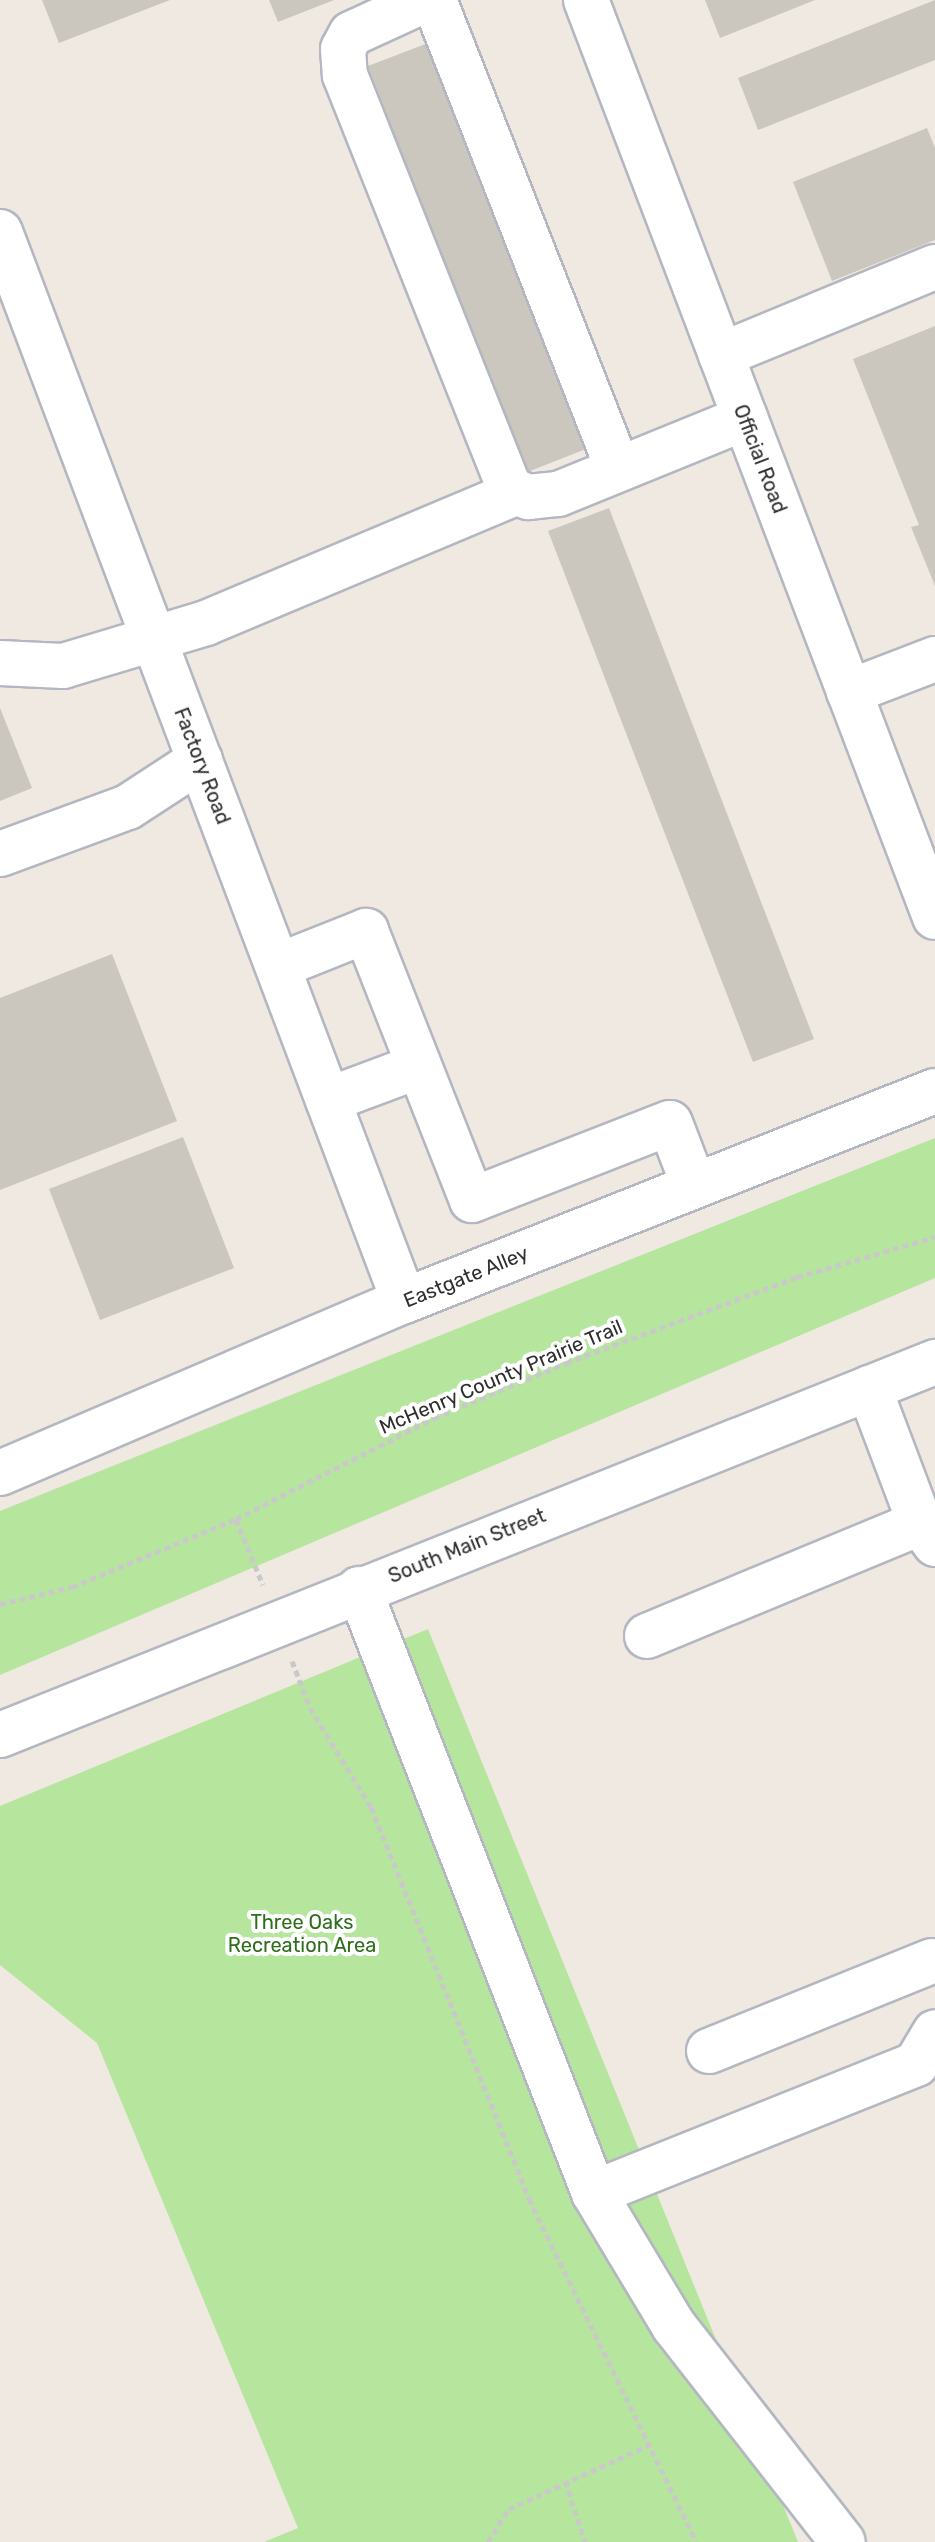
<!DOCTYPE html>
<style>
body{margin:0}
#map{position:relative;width:935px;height:2542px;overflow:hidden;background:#efe9e1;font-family:Rubik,sans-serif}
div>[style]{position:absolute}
.green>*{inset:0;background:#b6e59e}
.building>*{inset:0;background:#cbc7bf}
.path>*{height:5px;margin-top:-2.5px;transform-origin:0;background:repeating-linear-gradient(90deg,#c9c9c9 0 6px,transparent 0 10px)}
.roads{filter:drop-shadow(2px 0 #b4b7c1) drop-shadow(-2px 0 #b4b7c1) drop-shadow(0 2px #b4b7c1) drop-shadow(0 -2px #b4b7c1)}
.minor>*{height:44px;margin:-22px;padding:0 22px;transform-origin:22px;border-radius:22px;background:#fff}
span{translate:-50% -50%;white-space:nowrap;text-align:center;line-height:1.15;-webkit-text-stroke:8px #fff;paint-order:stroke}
.street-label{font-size:20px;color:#2e2e2e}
.park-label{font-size:20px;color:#2c6e1b}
</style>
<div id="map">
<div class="green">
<i style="clip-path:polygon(935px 1138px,935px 1278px,0 1675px,0 1511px)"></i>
<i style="clip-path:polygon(428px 1629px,798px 2542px,264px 2542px,298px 2528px,97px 2043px,0 1965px,0 1806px)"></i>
</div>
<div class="building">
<i style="clip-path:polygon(42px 0,170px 0,59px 43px)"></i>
<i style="clip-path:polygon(269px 0,334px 0,278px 22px)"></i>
<i style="clip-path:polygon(705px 0,815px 0,720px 38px)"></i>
<i style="clip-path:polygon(935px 0,935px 60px,758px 130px,738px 78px)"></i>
<i style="clip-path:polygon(428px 43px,586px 449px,525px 473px,368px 66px)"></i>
<i style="clip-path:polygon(927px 128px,935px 148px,935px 240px,832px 281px,793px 182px)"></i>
<i style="clip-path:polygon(935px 326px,935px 586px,911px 527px,919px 525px,853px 359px)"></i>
<i style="clip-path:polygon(609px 508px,814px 1039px,753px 1062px,548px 531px)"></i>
<i style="clip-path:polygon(0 708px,32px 788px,0 801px)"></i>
<i style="clip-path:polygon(112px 954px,177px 1121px,0 1190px,0 998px)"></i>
<i style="clip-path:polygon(183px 1137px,234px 1268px,100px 1320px,49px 1189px)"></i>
</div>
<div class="path">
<i style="left:236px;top:1519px;width:71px;rotate:67.8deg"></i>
<i style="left:0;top:1604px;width:74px;rotate:-13.3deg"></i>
<i style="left:72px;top:1587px;width:178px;rotate:-22.5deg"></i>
<i style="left:236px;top:1519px;width:222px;rotate:-27deg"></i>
<i style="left:434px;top:1418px;width:143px;rotate:-22.6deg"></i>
<i style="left:566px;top:1363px;width:246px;rotate:-20.4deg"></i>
<i style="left:797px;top:1277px;width:144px;rotate:-16.2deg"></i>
<i style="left:292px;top:1661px;width:50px;rotate:69deg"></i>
<i style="left:310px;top:1708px;width:116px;rotate:58.4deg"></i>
<i style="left:371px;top:1807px;width:423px;rotate:68deg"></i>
<i style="left:529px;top:2199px;width:381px;rotate:64deg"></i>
<i style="left:565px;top:2481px;width:64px;rotate:71.8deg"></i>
<i style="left:488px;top:2542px;width:39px;rotate:-58deg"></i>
<i style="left:509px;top:2509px;width:156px;rotate:-24.6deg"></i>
</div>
<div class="roads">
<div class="minor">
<i style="left:425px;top:0;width:81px;rotate:155.3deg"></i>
<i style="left:351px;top:34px;width:17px;rotate:118deg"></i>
<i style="left:343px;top:49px;width:26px;rotate:86deg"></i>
<i style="left:345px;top:75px;width:446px;rotate:68.3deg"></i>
<i style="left:510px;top:489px;width:20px;rotate:24deg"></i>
<i style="left:528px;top:497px;width:30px;rotate:-6deg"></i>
<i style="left:558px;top:494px;width:202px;rotate:-22.1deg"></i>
<i style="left:434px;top:0;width:504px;rotate:68.58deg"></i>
<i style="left:586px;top:0;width:981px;rotate:69.16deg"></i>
<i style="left:0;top:232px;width:1143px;rotate:69.3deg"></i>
<i style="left:721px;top:355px;width:231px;rotate:-22.4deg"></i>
<i style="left:0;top:663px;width:63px;rotate:2.7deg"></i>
<i style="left:63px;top:666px;width:149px;rotate:-16.7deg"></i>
<i style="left:206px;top:623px;width:337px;rotate:-22.8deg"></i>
<i style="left:849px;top:692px;width:92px;rotate:-21deg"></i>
<i style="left:0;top:854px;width:136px;rotate:-20.2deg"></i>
<i style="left:128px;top:807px;width:86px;rotate:-33.1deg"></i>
<i style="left:278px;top:966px;width:95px;rotate:-21.7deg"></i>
<i style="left:366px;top:931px;width:289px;rotate:68.5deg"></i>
<i style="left:472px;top:1200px;width:212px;rotate:-21.3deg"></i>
<i style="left:670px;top:1123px;width:67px;rotate:69.1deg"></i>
<i style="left:328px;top:1100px;width:97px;rotate:-20.5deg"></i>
<i style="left:869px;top:1388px;width:144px;rotate:69.3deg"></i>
<i style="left:920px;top:1523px;width:26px;rotate:54deg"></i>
<i style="left:0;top:1473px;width:439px;rotate:-23.1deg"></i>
<i style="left:404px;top:1301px;width:571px;rotate:-21.58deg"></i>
<i style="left:359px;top:1589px;width:648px;rotate:68.74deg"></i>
<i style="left:594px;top:2193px;width:155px;rotate:59deg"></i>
<i style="left:674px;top:2326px;width:274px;rotate:52deg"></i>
<i style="left:647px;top:1636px;width:295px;rotate:-22.5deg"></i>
<i style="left:0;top:1735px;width:1007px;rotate:-21.75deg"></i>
<i style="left:709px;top:2051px;width:240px;rotate:-22deg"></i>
<i style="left:594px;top:2193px;width:347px;rotate:-21.8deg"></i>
<i style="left:916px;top:2064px;width:37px;rotate:-59deg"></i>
</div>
</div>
<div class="street-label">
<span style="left:760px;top:459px;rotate:69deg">Official Road</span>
<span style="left:202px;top:766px;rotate:69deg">Factory Road</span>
<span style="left:466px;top:1277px;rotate:-22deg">Eastgate Alley</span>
<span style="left:501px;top:1377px;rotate:-23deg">McHenry County Prairie Trail</span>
<span style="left:467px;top:1546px;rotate:-22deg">South Main Street</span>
</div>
<div class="park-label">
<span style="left:302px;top:1934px">Three Oaks<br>Recreation Area</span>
</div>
</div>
